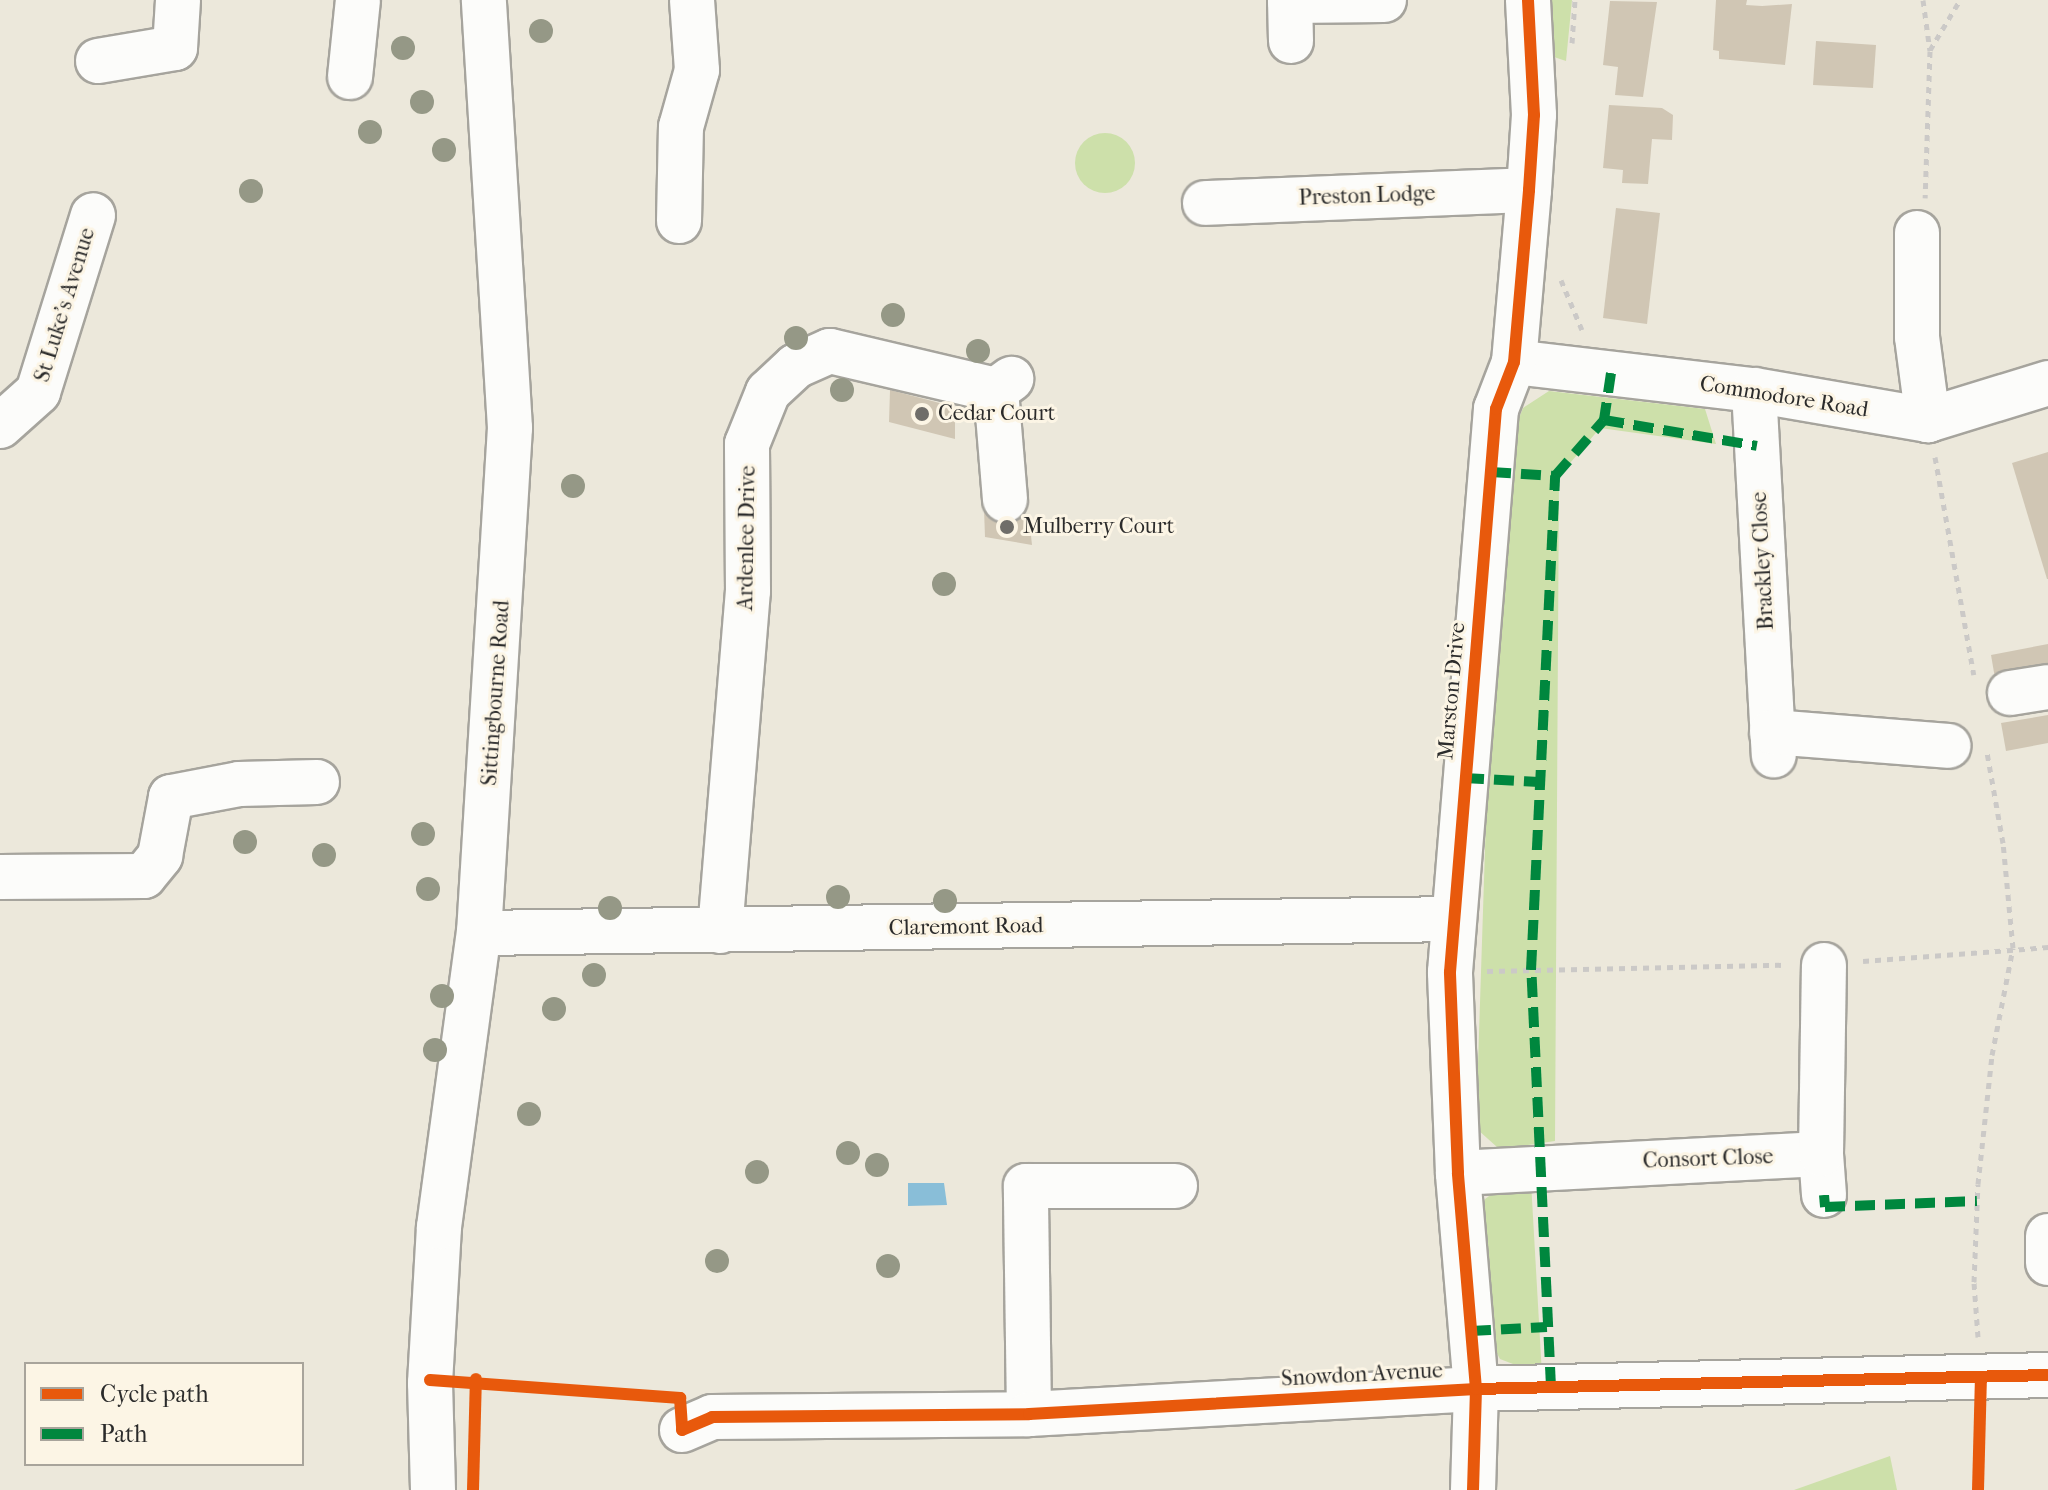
<!DOCTYPE html>
<style>
body{margin:0}
#map{position:relative;width:2048px;height:1490px;overflow:hidden;background:#ece8db;font-family:"IM FELL French Canon",serif}
div>[style]{position:absolute}
.green>*{inset:0;background:#cde0aa}
.round{border-radius:50%}
.water>*{inset:0;background:#89bed8}
.building>*{inset:0;background:#d0c6b4}
.path>*{height:5px;margin-top:-2.5px;transform-origin:0;background:repeating-linear-gradient(90deg,#cbc9c7 0 6px,transparent 0 12px)}
.roads{filter:drop-shadow(2px 0 #a6a49d) drop-shadow(-2px 0 #a6a49d) drop-shadow(0 2px #a6a49d) drop-shadow(0 -2px #a6a49d)}
.minor>*{height:44px;margin:-22px;padding:0 22px;transform-origin:22px;border-radius:22px;background:#fcfcfa}
.highway>*{height:44px;margin:-22px;padding:0 22px;transform-origin:22px;border-radius:22px;background:#fcfcfa}
.quiet>*{height:10px;margin-top:-5px;transform-origin:0;background:repeating-linear-gradient(90deg,#00873e 0 20px,transparent 0 30px)}
.cycleway>*{height:12px;margin:-6px;padding:0 6px;transform-origin:6px;border-radius:6px;background:#e8590c}
.trees>*{width:24px;height:24px;margin:-12px;border-radius:50%;background:#959886}
.dots>*{width:22px;height:22px;translate:-50% -50%;box-sizing:border-box;border:4px solid #fcf5e5;border-radius:50%}
span{translate:-50% -50%;white-space:nowrap;text-align:center;line-height:1.15;-webkit-text-stroke:6px #fcf5e5;paint-order:stroke}
.street-label{font-size:22px;color:#2b2b2b}
.poi-label{font-size:22px;color:#2b2b2b}
.left{translate:0 -50%;text-align:left}
.legend{position:absolute;left:24px;top:1362px;width:280px;height:104px;box-sizing:border-box;background:#fcf5e5;border:2px solid #a8a49b;margin:0;padding:10px 14px;list-style:none;font-size:24px;color:#2b2b2b}
.legend li{display:flex;align-items:center;gap:16px;height:40px}
.legend b{width:40px;border:2px solid #a8a49b}
</style>
<div id="map">
<div class="green">
<i style="clip-path:polygon(1539px 0,1572px 0,1566px 61px,1545px 54px)"></i>
<i class="round" style="left:1075px;top:133px;width:60px;height:60px"></i>
<i style="clip-path:polygon(1549px 391px,1705px 409px,1716px 444px,1600px 428px,1559px 476px,1555px 1141px,1528px 1145px,1528px 1155px,1497px 1147px,1478px 1130px,1477px 1095px,1492px 635px,1506px 450px,1523px 408px)"></i>
<i style="clip-path:polygon(1531px 1182px,1542px 1375px,1500px 1359px,1484px 1329px,1481px 1210px,1485px 1199px,1506px 1184px)"></i>
<i style="clip-path:polygon(1890px 1456px,1897px 1490px,1794px 1490px)"></i>
</div>
<div class="water">
<i style="clip-path:polygon(908px 1183px,944px 1183px,947px 1205px,908px 1206px)"></i>
</div>
<div class="building">
<i style="clip-path:polygon(1716px 0,1747px 0,1746px 5px,1762px 6px,1792px 4px,1785px 65px,1719px 59px,1719px 51px,1713px 50px)"></i>
<i style="clip-path:polygon(1610px 1px,1657px 2px,1643px 97px,1615px 95px,1618px 67px,1603px 65px)"></i>
<i style="clip-path:polygon(1816px 41px,1876px 45px,1873px 88px,1813px 85px)"></i>
<i style="clip-path:polygon(1609px 105px,1662px 108px,1673px 115px,1672px 140px,1652px 139px,1648px 184px,1622px 183px,1623px 170px,1603px 168px)"></i>
<i style="clip-path:polygon(1616px 208px,1660px 213px,1647px 324px,1603px 318px)"></i>
<i style="clip-path:polygon(890px 390px,955px 407px,955px 439px,889px 422px)"></i>
<i style="clip-path:polygon(2048px 452px,2048px 579px,2047px 579px,2012px 463px)"></i>
<i style="clip-path:polygon(984px 509px,1029px 517px,1032px 545px,985px 537px)"></i>
<i style="clip-path:polygon(2048px 644px,2048px 674px,1996px 684px,1991px 655px)"></i>
<i style="clip-path:polygon(2048px 715px,2048px 743px,2006px 751px,2001px 723px)"></i>
</div>
<div class="path">
<i style="left:1923px;top:0;width:51px;rotate:82.2deg"></i>
<i style="left:1930px;top:51px;width:147px;rotate:91.9deg"></i>
<i style="left:1572px;top:43px;width:43px;rotate:-86deg"></i>
<i style="left:1930px;top:50px;width:58px;rotate:-59deg"></i>
<i style="left:1561px;top:280px;width:54px;rotate:67.2deg"></i>
<i style="left:1935px;top:457px;width:221px;rotate:79.9deg"></i>
<i style="left:1863px;top:961px;width:186px;rotate:-4.3deg"></i>
<i style="left:1487px;top:971px;width:298px;rotate:-1.2deg"></i>
<i style="left:1978px;top:1337px;width:55px;rotate:-94.2deg"></i>
<i style="left:1974px;top:1282px;width:98px;rotate:-87.7deg"></i>
<i style="left:1978px;top:1184px;width:130px;rotate:-83.8deg"></i>
<i style="left:1992px;top:1055px;width:109px;rotate:-78.9deg"></i>
<i style="left:2013px;top:948px;width:105px;rotate:-95.4deg"></i>
<i style="left:2003px;top:843px;width:92px;rotate:-100deg"></i>
<i style="left:1978px;top:1490px;width:75px;rotate:-88.5deg"></i>
</div>
<div class="roads">
<div class="minor">
<i style="left:1290px;top:0;width:41px;rotate:88.6deg"></i>
<i style="left:1290px;top:1px;width:94px;rotate:-0.6deg"></i>
<i style="left:98px;top:61px;width:78px;rotate:-9.6deg"></i>
<i style="left:175px;top:48px;width:48px;rotate:-86.4deg"></i>
<i style="left:350px;top:77px;width:77px;rotate:-84.1deg"></i>
<i style="left:1205px;top:203px;width:324px;rotate:-2.3deg"></i>
<i style="left:679px;top:221px;width:94px;rotate:-88.8deg"></i>
<i style="left:681px;top:127px;width:59px;rotate:-74.3deg"></i>
<i style="left:697px;top:70px;width:70px;rotate:-94.1deg"></i>
<i style="left:1917px;top:233px;width:104px;rotate:90deg"></i>
<i style="left:1917px;top:337px;width:84px;rotate:82.5deg"></i>
<i style="left:1514px;top:362px;width:242px;rotate:6.7deg"></i>
<i style="left:1754px;top:390px;width:177px;rotate:9.8deg"></i>
<i style="left:1928px;top:420px;width:126px;rotate:-17.1deg"></i>
<i style="left:996px;top:390px;width:110px;rotate:85.3deg"></i>
<i style="left:1754px;top:390px;width:366px;rotate:86.9deg"></i>
<i style="left:0;top:426px;width:51px;rotate:-41.8deg"></i>
<i style="left:38px;top:392px;width:185px;rotate:-72.7deg"></i>
<i style="left:2010px;top:693px;width:38px;rotate:-9deg"></i>
<i style="left:1772px;top:732px;width:177px;rotate:4.5deg"></i>
<i style="left:0;top:877px;width:144px;rotate:-0.4deg"></i>
<i style="left:144px;top:876px;width:26px;rotate:-51deg"></i>
<i style="left:160px;top:856px;width:60px;rotate:-79.4deg"></i>
<i style="left:171px;top:797px;width:69px;rotate:-10.8deg"></i>
<i style="left:239px;top:784px;width:78px;rotate:-1.5deg"></i>
<i style="left:720px;top:931px;width:341px;rotate:-85.3deg"></i>
<i style="left:748px;top:591px;width:147px;rotate:-90.4deg"></i>
<i style="left:747px;top:444px;width:56px;rotate:-68deg"></i>
<i style="left:768px;top:392px;width:38px;rotate:-43deg"></i>
<i style="left:796px;top:366px;width:37px;rotate:-24deg"></i>
<i style="left:830px;top:351px;width:171px;rotate:13.2deg"></i>
<i style="left:996px;top:390px;width:19px;rotate:-36deg"></i>
<i style="left:479px;top:933px;width:973px;rotate:-0.82deg"></i>
<i style="left:1821px;top:1154px;width:41px;rotate:85.8deg"></i>
<i style="left:1458px;top:1173px;width:363px;rotate:-3deg"></i>
<i style="left:1821px;top:1154px;width:189px;rotate:-89.1deg"></i>
<i style="left:2048px;top:1236px;width:27px;rotate:90deg"></i>
<i style="left:1029px;top:1414px;width:228px;rotate:-90.8deg"></i>
<i style="left:1026px;top:1186px;width:149px"></i>
<i style="left:682px;top:1430px;width:33px;rotate:-23deg"></i>
<i style="left:712px;top:1417px;width:317px;rotate:-0.5deg"></i>
<i style="left:1029px;top:1414px;width:448px;rotate:-3.2deg"></i>
<i style="left:1476px;top:1389px;width:572px;rotate:-1.4deg"></i>
<i style="left:1473px;top:1490px;width:101px;rotate:-88.3deg"></i>
<i style="left:1476px;top:1389px;width:217px;rotate:-94.8deg"></i>
<i style="left:1458px;top:1173px;width:201px;rotate:-92.3deg"></i>
<i style="left:1450px;top:972px;width:565px;rotate:-85.33deg"></i>
<i style="left:1496px;top:409px;width:50px;rotate:-69deg"></i>
<i style="left:1514px;top:362px;width:173px;rotate:-85deg"></i>
<i style="left:1529px;top:190px;width:75px;rotate:-86.2deg"></i>
<i style="left:1534px;top:115px;width:115px;rotate:-93deg"></i>
</div>
<div class="highway">
<i style="left:433px;top:1490px;width:107px;rotate:-91.6deg"></i>
<i style="left:430px;top:1383px;width:156px;rotate:-86.7deg"></i>
<i style="left:439px;top:1227px;width:297px;rotate:-82.3deg"></i>
<i style="left:479px;top:933px;width:506px;rotate:-86.49deg"></i>
<i style="left:510px;top:428px;width:429px;rotate:-93.5deg"></i>
</div>
</div>
<div class="quiet">
<i style="left:1611px;top:373px;width:48px;rotate:98.5deg"></i>
<i style="left:1604px;top:420px;width:155px;rotate:9.6deg"></i>
<i style="left:1491px;top:472px;width:64px;rotate:3.6deg"></i>
<i style="left:1464px;top:778px;width:75px;rotate:3.1deg"></i>
<i style="left:1824px;top:1195px;width:12px;rotate:85deg"></i>
<i style="left:1825px;top:1207px;width:152px;rotate:-2.3deg"></i>
<i style="left:1471px;top:1331px;width:76px;rotate:-3deg"></i>
<i style="left:1551px;top:1387px;width:417px;rotate:-92.7deg"></i>
<i style="left:1531px;top:970px;width:495px;rotate:-87.2deg"></i>
<i style="left:1555px;top:476px;width:74px;rotate:-48.8deg"></i>
</div>
<div class="cycleway">
<i style="left:430px;top:1380px;width:251px;rotate:4.1deg"></i>
<i style="left:680px;top:1398px;width:32px;rotate:86deg"></i>
<i style="left:682px;top:1430px;width:33px;rotate:-23deg"></i>
<i style="left:712px;top:1417px;width:317px;rotate:-0.5deg"></i>
<i style="left:1029px;top:1414px;width:448px;rotate:-3.2deg"></i>
<i style="left:1476px;top:1389px;width:572px;rotate:-1.4deg"></i>
<i style="left:473px;top:1490px;width:111px;rotate:-88.5deg"></i>
<i style="left:1473px;top:1490px;width:101px;rotate:-88.3deg"></i>
<i style="left:1476px;top:1389px;width:217px;rotate:-94.8deg"></i>
<i style="left:1458px;top:1173px;width:201px;rotate:-92.3deg"></i>
<i style="left:1450px;top:972px;width:565px;rotate:-85.33deg"></i>
<i style="left:1496px;top:409px;width:50px;rotate:-69deg"></i>
<i style="left:1514px;top:362px;width:173px;rotate:-85deg"></i>
<i style="left:1529px;top:190px;width:75px;rotate:-86.2deg"></i>
<i style="left:1534px;top:115px;width:115px;rotate:-93deg"></i>
<i style="left:1978px;top:1490px;width:112px;rotate:-88.5deg"></i>
</div>
<div class="trees">
<i style="left:541px;top:31px"></i>
<i style="left:403px;top:48px"></i>
<i style="left:422px;top:102px"></i>
<i style="left:370px;top:132px"></i>
<i style="left:444px;top:150px"></i>
<i style="left:251px;top:191px"></i>
<i style="left:893px;top:315px"></i>
<i style="left:796px;top:338px"></i>
<i style="left:978px;top:351px"></i>
<i style="left:842px;top:390px"></i>
<i style="left:573px;top:486px"></i>
<i style="left:944px;top:584px"></i>
<i style="left:423px;top:834px"></i>
<i style="left:245px;top:842px"></i>
<i style="left:324px;top:855px"></i>
<i style="left:428px;top:889px"></i>
<i style="left:838px;top:897px"></i>
<i style="left:945px;top:901px"></i>
<i style="left:610px;top:908px"></i>
<i style="left:594px;top:975px"></i>
<i style="left:442px;top:996px"></i>
<i style="left:554px;top:1009px"></i>
<i style="left:435px;top:1050px"></i>
<i style="left:529px;top:1114px"></i>
<i style="left:848px;top:1153px"></i>
<i style="left:877px;top:1165px"></i>
<i style="left:757px;top:1172px"></i>
<i style="left:717px;top:1261px"></i>
<i style="left:888px;top:1266px"></i>
</div>
<div class="dots">
<i style="left:922px;top:414px;background:#6f6d69"></i>
<i style="left:1007px;top:527px;background:#6f6d69"></i>
</div>
<div class="street-label">
<span style="left:1367px;top:196px;rotate:-2deg">Preston Lodge</span>
<span style="left:65px;top:305px;rotate:-73deg">St Luke's Avenue</span>
<span style="left:1784px;top:397px;rotate:9deg">Commodore Road</span>
<span style="left:747px;top:538px;rotate:-89deg">Ardenlee Drive</span>
<span style="left:1763px;top:561px;rotate:-93deg">Brackley Close</span>
<span style="left:1452px;top:691px;rotate:-85deg">Marston Drive</span>
<span style="left:496px;top:693px;rotate:-86deg">Sittingbourne Road</span>
<span style="left:966px;top:927px;rotate:-1deg">Claremont Road</span>
<span style="left:1708px;top:1159px;rotate:-2deg">Consort Close</span>
<span style="left:1362px;top:1375px;rotate:-3deg">Snowdon Avenue</span>
</div>
<div class="poi-label">
<span class="left" style="left:938px;top:414px">Cedar Court</span>
<span class="left" style="left:1023px;top:527px">Mulberry Court</span>
</div>
<ul class="legend">
<li><b style="height:10px;background:#e8590c"></b>Cycle path</li>
<li><b style="height:10px;background:#00873e"></b>Path</li>
</ul>
</div>
